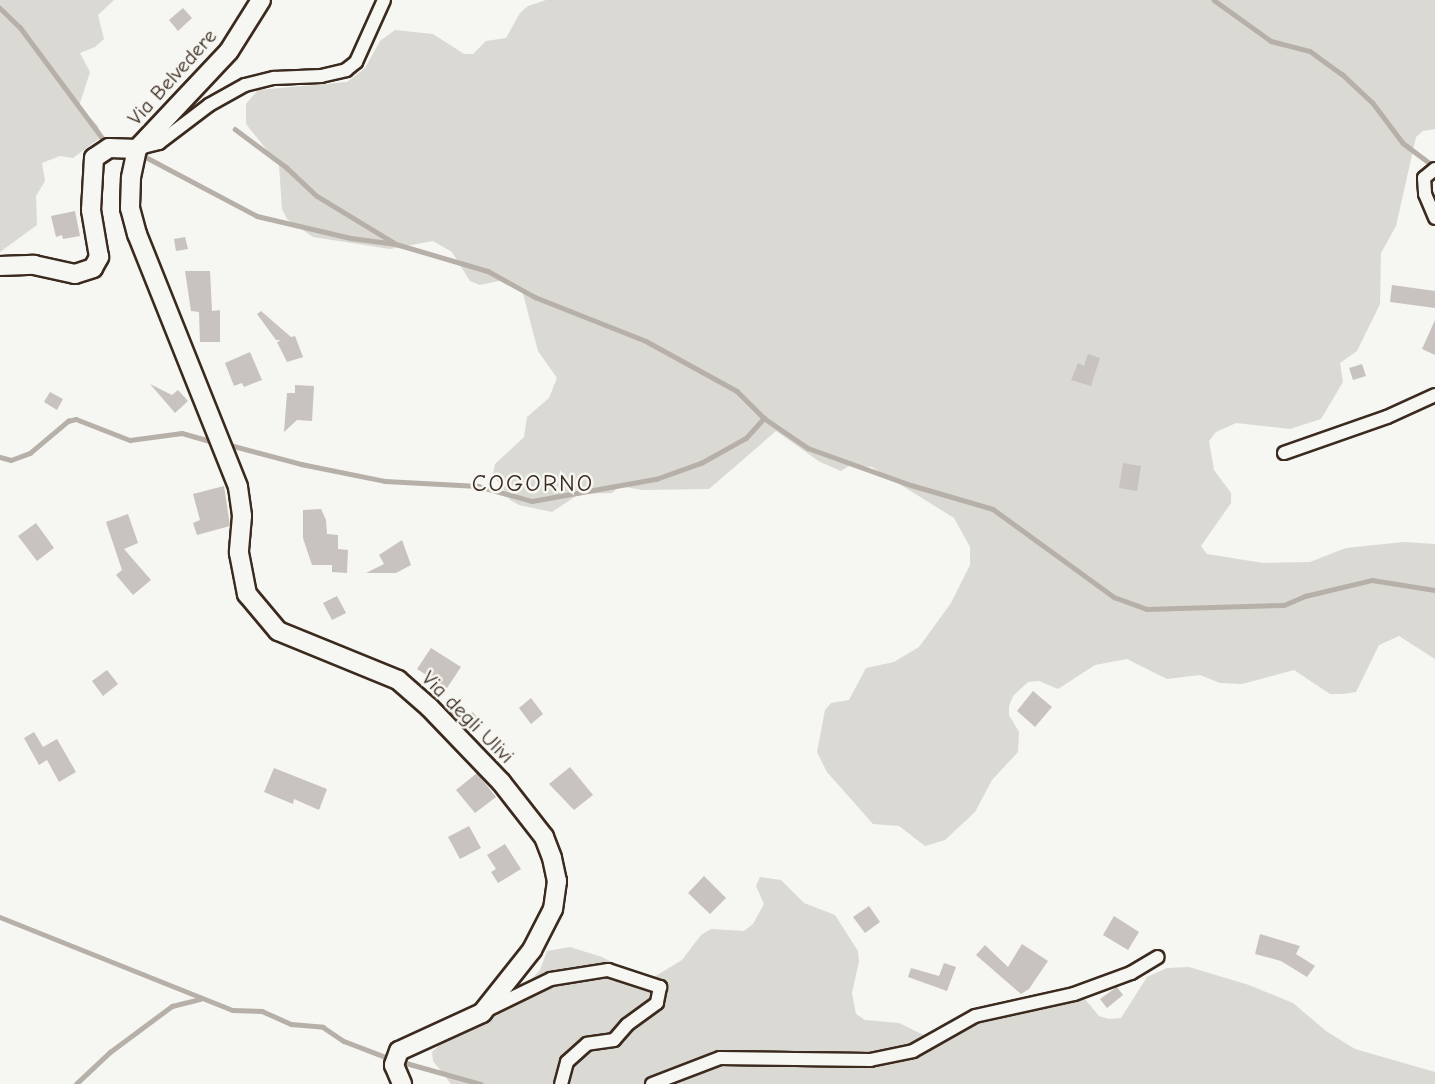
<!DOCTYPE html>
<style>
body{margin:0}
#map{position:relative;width:1435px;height:1084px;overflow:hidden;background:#f6f6f2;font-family:"Comic Neue",sans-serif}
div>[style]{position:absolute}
.green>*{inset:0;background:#dad9d3}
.stream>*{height:4.5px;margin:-2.25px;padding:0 2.25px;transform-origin:2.25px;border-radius:2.25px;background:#b6b0a9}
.building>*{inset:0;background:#c8c3be}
.roads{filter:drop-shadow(2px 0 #3b2a1e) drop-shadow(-2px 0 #3b2a1e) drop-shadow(0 2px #3b2a1e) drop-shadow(0 -2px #3b2a1e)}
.street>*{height:12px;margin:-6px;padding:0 6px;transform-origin:6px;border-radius:6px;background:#f6f6f2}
.secondary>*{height:18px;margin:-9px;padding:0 9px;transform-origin:9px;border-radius:9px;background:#f6f6f2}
span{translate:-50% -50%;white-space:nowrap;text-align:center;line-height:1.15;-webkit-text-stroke:5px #f6f6f2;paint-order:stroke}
.street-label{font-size:21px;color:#3b2a1e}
.quarter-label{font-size:24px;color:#3b2a1e;letter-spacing:2px}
</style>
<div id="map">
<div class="green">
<i style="clip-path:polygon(0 0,114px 0,98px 15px,104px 39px,95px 47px,80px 53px,90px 72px,79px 106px,98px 126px,100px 138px,73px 158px,60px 156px,42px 163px,45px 181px,36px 196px,37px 225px,0 252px)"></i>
<i style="clip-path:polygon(546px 0,1435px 0,1435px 129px,1423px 131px,1416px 137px,1396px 226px,1381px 253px,1380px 304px,1357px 351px,1340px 363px,1343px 382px,1321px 419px,1290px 429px,1236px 423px,1216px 432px,1209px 441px,1214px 470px,1231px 493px,1231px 503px,1201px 546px,1207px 554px,1263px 563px,1310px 562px,1346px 548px,1404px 542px,1435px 544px,1435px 659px,1399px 636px,1379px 645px,1356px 692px,1343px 694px,1330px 694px,1294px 670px,1242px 684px,1220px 683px,1200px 675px,1167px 679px,1127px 659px,1095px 665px,1058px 689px,1039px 681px,1028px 682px,1013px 696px,1009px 706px,1009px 715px,1019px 732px,1018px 752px,992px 780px,975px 812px,945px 840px,925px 846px,899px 826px,873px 824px,827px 772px,817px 752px,825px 710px,831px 703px,849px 700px,866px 668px,894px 662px,919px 647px,951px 603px,970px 565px,970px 547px,954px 518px,872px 467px,850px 465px,841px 471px,820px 462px,776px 431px,709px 489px,642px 490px,620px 486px,612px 493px,579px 494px,552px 512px,519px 505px,510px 500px,493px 474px,495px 464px,524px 437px,527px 417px,549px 398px,557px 378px,538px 351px,522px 290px,503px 280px,480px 285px,470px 281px,452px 252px,433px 241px,390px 249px,313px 237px,287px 219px,282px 209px,279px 165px,246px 124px,246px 104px,258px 90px,347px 82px,365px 68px,380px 41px,395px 30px,433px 34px,464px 54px,473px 54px,486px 41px,506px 38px,520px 13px,528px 6px)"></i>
<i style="clip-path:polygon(760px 877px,781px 880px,804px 903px,835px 915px,858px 951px,859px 961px,852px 993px,856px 1014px,865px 1020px,899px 1023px,938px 1042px,974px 1025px,1084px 998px,1099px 1016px,1109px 1019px,1121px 1018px,1147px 977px,1167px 968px,1189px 967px,1249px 985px,1293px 1003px,1326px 1031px,1355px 1049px,1435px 1072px,1435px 1084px,451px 1084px,433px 1061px,432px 1052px,440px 1045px,496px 1016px,540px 970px,547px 951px,570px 947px,602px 957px,642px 978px,654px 977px,682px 960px,701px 935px,711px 929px,744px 931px,753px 924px,764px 904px,756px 886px)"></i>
</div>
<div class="stream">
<i style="left:1214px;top:0;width:70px;rotate:35.7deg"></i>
<i style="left:1271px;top:41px;width:40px;rotate:14.4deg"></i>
<i style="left:1310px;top:51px;width:39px;rotate:36deg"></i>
<i style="left:1342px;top:74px;width:42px;rotate:43.1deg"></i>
<i style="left:1373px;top:103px;width:50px;rotate:53.1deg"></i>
<i style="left:1403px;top:143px;width:40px;rotate:37deg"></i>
<i style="left:0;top:8px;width:28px;rotate:44deg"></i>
<i style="left:20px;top:27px;width:146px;rotate:53.4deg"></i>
<i style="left:235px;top:129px;width:64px;rotate:36.7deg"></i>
<i style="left:286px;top:167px;width:42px;rotate:43.1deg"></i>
<i style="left:317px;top:196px;width:89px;rotate:31.2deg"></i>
<i style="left:142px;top:155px;width:130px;rotate:27.9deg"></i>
<i style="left:257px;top:216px;width:97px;rotate:13.2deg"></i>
<i style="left:351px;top:238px;width:45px;rotate:7.6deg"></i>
<i style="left:396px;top:244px;width:96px;rotate:16.4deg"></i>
<i style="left:488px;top:271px;width:54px;rotate:29deg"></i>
<i style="left:535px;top:297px;width:119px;rotate:21.6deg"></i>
<i style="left:646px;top:341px;width:104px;rotate:28.8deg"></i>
<i style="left:737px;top:391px;width:38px;rotate:45deg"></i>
<i style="left:764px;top:418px;width:53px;rotate:34.3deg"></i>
<i style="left:808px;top:448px;width:109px;rotate:19.8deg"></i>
<i style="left:911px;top:485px;width:85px;rotate:16.3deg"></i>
<i style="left:993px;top:509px;width:150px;rotate:36deg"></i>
<i style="left:1114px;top:597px;width:35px;rotate:20deg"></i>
<i style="left:1147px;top:609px;width:137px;rotate:-1.7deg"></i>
<i style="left:1284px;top:605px;width:23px;rotate:-23deg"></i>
<i style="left:1305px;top:596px;width:69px;rotate:-13.4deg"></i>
<i style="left:1372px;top:580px;width:64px;rotate:9deg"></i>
<i style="left:226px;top:444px;width:78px;rotate:14.9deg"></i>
<i style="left:301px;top:464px;width:86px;rotate:11.4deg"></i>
<i style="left:385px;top:481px;width:93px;rotate:3.1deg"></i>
<i style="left:478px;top:486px;width:56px;rotate:15.5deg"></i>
<i style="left:532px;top:501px;width:126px;rotate:-10.1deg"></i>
<i style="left:656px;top:479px;width:48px;rotate:-19.6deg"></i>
<i style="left:701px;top:463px;width:51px;rotate:-29.1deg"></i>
<i style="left:746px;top:438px;width:27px;rotate:-48deg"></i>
<i style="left:0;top:457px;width:11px;rotate:15deg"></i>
<i style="left:11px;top:460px;width:20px;rotate:-20deg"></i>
<i style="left:30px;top:453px;width:50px;rotate:-40.1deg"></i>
<i style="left:68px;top:421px;width:8px;rotate:-14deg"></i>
<i style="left:76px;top:419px;width:58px;rotate:21.3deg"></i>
<i style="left:130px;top:440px;width:52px;rotate:-7.7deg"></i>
<i style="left:182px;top:433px;width:33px;rotate:16deg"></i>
<i style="left:0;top:917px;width:250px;rotate:21.8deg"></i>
<i style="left:232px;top:1010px;width:30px;rotate:2deg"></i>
<i style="left:262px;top:1011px;width:32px;rotate:24deg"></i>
<i style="left:291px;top:1024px;width:32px;rotate:5deg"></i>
<i style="left:323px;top:1027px;width:25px;rotate:34deg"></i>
<i style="left:344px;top:1041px;width:50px;rotate:21deg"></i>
<i style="left:399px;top:1061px;width:85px;rotate:15.7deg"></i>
<i style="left:76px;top:1084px;width:47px;rotate:-43.3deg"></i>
<i style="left:110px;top:1052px;width:77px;rotate:-36.6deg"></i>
<i style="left:172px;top:1006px;width:29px;rotate:-14deg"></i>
</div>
<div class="building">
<i style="clip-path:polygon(183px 8px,192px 18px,178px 31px,169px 20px)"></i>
<i style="clip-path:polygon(75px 211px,80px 236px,63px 239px,62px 235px,56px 237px,51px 216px)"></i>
<i style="clip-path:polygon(185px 237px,188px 249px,176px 251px,174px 239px)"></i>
<i style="clip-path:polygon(185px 271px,210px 271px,212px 311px,220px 310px,220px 342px,200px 342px,199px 312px,191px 311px)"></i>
<i style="clip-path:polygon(1392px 285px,1435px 291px,1435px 308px,1390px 302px)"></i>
<i style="clip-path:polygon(261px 311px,291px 337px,295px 336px,303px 357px,287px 362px,277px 342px,281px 340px,276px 340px,257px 314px)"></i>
<i style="clip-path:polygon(1435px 320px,1435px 355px,1422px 349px)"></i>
<i style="clip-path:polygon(250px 352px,262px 380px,244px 387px,242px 383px,234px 386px,225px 363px)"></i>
<i style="clip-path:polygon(1088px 354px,1100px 358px,1091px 386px,1071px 380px,1078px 363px,1084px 366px)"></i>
<i style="clip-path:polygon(1362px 364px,1366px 376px,1353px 380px,1349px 368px)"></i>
<i style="clip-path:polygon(150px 384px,172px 395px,178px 390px,188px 401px,175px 413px)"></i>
<i style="clip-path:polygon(295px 385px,314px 386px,312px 421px,297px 420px,284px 432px,287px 393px,295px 393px)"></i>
<i style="clip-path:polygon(50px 392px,63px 399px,57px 410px,44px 402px)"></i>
<i style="clip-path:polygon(1123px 463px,1141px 466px,1137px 491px,1119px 488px)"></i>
<i style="clip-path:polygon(224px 486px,230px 526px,197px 535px,193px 523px,200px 520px,193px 494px)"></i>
<i style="clip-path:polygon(321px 509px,326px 520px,327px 534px,338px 535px,338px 549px,348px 550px,347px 573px,332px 572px,332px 565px,312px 565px,303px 538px,303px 510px)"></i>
<i style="clip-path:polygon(128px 514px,138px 543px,124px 549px,151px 580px,133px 595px,116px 575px,122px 570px,106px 522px)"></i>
<i style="clip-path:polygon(36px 523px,54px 548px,37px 561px,18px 536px)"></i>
<i style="clip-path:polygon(402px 540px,411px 565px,396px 573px,366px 573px,384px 564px,379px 555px)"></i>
<i style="clip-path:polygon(337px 596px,346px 613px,332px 620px,323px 603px)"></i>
<i style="clip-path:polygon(431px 648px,461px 667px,447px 688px,417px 669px)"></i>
<i style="clip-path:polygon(107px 670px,118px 684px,103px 696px,92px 681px)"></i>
<i style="clip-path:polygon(1033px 691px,1052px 707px,1035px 727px,1017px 711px)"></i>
<i style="clip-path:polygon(531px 698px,543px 714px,531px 724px,519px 708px)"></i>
<i style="clip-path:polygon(459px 703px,467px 716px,473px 712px,481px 723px,468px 731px,449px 711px)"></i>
<i style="clip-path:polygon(34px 732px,43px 747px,57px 739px,76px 772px,59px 782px,47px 760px,39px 765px,24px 738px)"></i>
<i style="clip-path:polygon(570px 767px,593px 795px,574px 810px,549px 784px)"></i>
<i style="clip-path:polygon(274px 768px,327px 789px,319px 810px,294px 799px,293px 804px,264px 792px)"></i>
<i style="clip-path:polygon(477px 773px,496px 797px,475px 813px,456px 790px)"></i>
<i style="clip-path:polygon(469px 826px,481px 848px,460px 859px,448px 837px)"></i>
<i style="clip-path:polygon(505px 844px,521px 869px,498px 883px,491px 872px,496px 869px,487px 855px)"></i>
<i style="clip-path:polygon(704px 876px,726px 898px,710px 914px,688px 893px)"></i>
<i style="clip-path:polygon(869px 906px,880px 922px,865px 933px,853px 917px)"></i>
<i style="clip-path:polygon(1114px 916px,1139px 932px,1128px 950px,1103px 935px)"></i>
<i style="clip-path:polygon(1260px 934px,1300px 946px,1296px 954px,1315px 966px,1307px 977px,1281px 961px,1255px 954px)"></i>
<i style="clip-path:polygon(1022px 944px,1048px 961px,1029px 989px,1021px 994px,976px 955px,985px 945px,1008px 967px)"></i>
<i style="clip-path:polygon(944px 963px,956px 967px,947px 991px,908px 977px,911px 968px,939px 976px)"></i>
<i style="clip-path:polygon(1117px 987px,1123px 995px,1107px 1008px,1100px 999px)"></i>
</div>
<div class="roads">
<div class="street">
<i style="left:139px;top:148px;width:21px;rotate:-14deg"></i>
<i style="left:159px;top:143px;width:63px;rotate:-37.2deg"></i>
<i style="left:209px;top:105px;width:41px;rotate:-29.1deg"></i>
<i style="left:245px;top:85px;width:30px;rotate:-14deg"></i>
<i style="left:274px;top:78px;width:47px;rotate:-2.4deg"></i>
<i style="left:321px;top:76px;width:26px;rotate:-13deg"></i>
<i style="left:346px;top:70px;width:13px;rotate:-39deg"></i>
<i style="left:356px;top:62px;width:68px;rotate:-65.7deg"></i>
<i style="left:1435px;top:169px;width:14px;rotate:141deg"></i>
<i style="left:1424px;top:178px;width:16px;rotate:86deg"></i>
<i style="left:1425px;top:194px;width:26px;rotate:67deg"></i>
<i style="left:1284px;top:453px;width:109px;rotate:-19.3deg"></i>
<i style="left:1387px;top:417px;width:53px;rotate:-24.6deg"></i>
<i style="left:485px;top:1011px;width:73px;rotate:-25.9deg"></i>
<i style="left:551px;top:979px;width:58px;rotate:-9deg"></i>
<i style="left:608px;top:970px;width:55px;rotate:18.1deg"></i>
<i style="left:660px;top:987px;width:16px;rotate:101deg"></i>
<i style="left:657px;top:1003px;width:37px;rotate:144deg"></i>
<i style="left:627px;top:1025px;width:20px;rotate:131deg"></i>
<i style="left:614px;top:1040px;width:27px;rotate:172deg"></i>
<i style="left:587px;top:1044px;width:27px;rotate:138deg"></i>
<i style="left:567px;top:1062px;width:23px;rotate:105deg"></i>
<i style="left:652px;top:1084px;width:73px;rotate:-20.9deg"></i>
<i style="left:720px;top:1058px;width:150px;rotate:0.8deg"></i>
<i style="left:870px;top:1060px;width:44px;rotate:-11.8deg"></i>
<i style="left:913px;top:1051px;width:71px;rotate:-29.4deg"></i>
<i style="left:975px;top:1016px;width:101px;rotate:-12.5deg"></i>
<i style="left:1074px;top:994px;width:61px;rotate:-20.2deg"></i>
<i style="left:1131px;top:973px;width:31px;rotate:-31deg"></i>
</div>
<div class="secondary">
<i style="left:137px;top:149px;width:30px;rotate:102deg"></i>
<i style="left:131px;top:178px;width:30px;rotate:92deg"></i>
<i style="left:130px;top:208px;width:27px;rotate:75deg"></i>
<i style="left:137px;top:234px;width:272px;rotate:68.2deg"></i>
<i style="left:238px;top:487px;width:29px;rotate:82deg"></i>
<i style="left:242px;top:516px;width:37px;rotate:95deg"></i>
<i style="left:239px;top:553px;width:42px;rotate:79deg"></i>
<i style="left:247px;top:594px;width:48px;rotate:50deg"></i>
<i style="left:278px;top:631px;width:130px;rotate:22.2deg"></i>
<i style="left:398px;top:680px;width:41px;rotate:41.1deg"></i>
<i style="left:429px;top:707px;width:104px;rotate:46.2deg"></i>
<i style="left:501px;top:782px;width:70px;rotate:52deg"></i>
<i style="left:544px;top:837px;width:22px;rotate:69deg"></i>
<i style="left:552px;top:858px;width:24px;rotate:78deg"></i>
<i style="left:557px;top:881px;width:28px;rotate:98deg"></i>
<i style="left:553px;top:909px;width:46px;rotate:117.1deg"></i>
<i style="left:532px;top:950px;width:80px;rotate:128.4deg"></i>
<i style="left:482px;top:1013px;width:91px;rotate:155.4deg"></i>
<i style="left:399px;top:1051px;width:15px;rotate:110deg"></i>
<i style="left:394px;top:1065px;width:21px;rotate:67deg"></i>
<i style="left:137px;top:149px;width:134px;rotate:-46.8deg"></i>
<i style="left:229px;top:51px;width:60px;rotate:-57.9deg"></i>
<i style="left:0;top:266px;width:34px;rotate:-2deg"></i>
<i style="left:34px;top:265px;width:42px;rotate:12.4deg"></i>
<i style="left:75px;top:274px;width:19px;rotate:-18deg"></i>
<i style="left:93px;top:268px;width:13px;rotate:-61deg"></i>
<i style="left:99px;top:257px;width:48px;rotate:-99.7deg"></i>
<i style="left:91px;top:210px;width:52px;rotate:-86.7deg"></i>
<i style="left:94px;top:158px;width:18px;rotate:-34deg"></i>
<i style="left:109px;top:148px;width:28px;rotate:2deg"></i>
</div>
</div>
<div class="street-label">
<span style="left:172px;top:77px;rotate:-48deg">Via Belvedere</span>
<span style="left:468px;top:717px;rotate:45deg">Via degli Ulivi</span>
</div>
<div class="quarter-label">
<span style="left:533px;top:484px">COGORNO</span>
</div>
</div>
